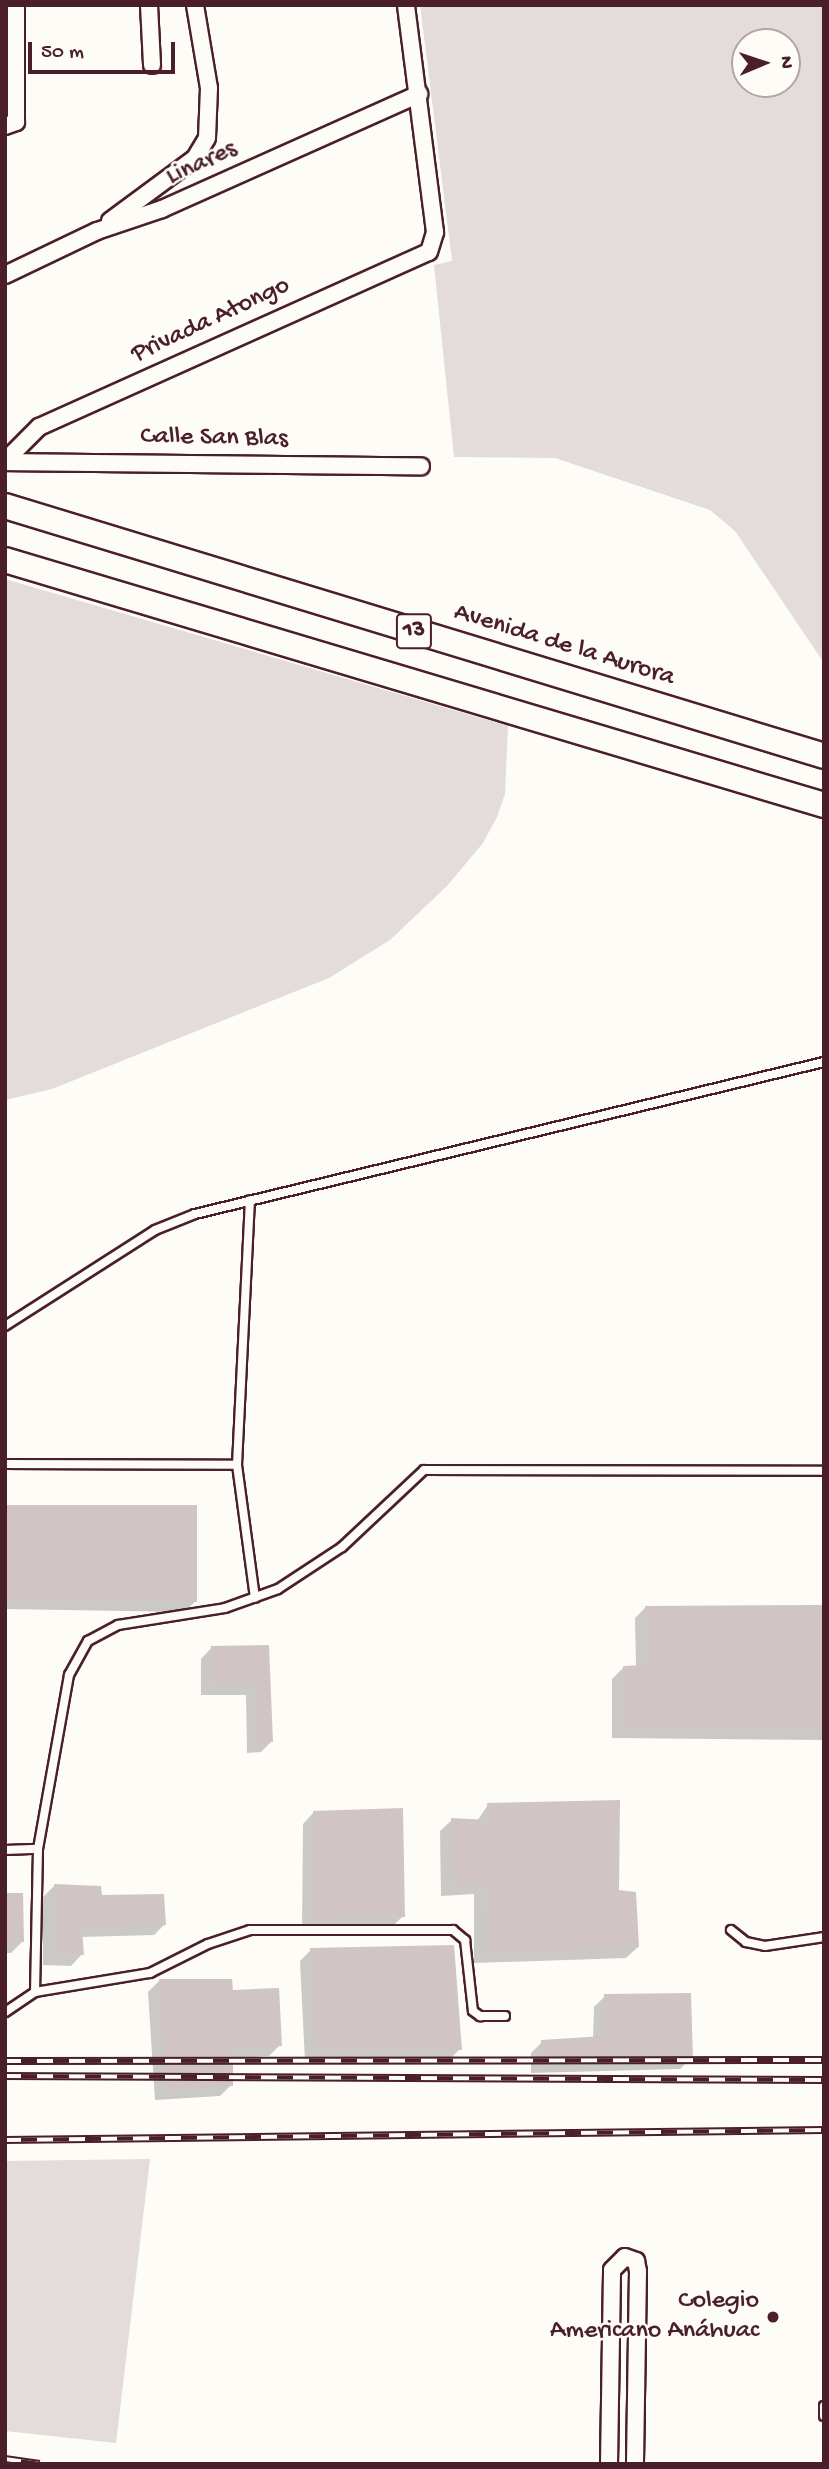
<!DOCTYPE html>
<meta charset="utf-8">
<style>
body{margin:0}
#map{position:relative;width:829px;height:2469px;overflow:hidden;background:#fdfcf7;font-family:"Gochi Hand",sans-serif}
div>[style]{position:absolute}
.green>*{inset:0;background:#e3dcda}
.shadow>*{inset:0;background:#0003}
.building>*{inset:0;background:#d0c5c4}
.roads{filter:drop-shadow(2px 0 #4a1f2b) drop-shadow(-2px 0 #4a1f2b) drop-shadow(0 2px #4a1f2b) drop-shadow(0 -2px #4a1f2b)}
.lane>*{height:8px;margin:-4px;padding:0 4px;transform-origin:4px;border-radius:4px;background:#fdfcf7}
.street>*{height:16px;margin:-8px;padding:0 8px;transform-origin:8px;border-radius:8px;background:#fdfcf7}
.primary>*{height:24px;margin:-12px;padding:0 12px;transform-origin:12px;border-radius:12px;background:#fdfcf7}
.rail>*{height:8px;margin-top:-4px;transform-origin:0;background:repeating-linear-gradient(90deg,#fdfcf7 0 16px,#4a1f2b 0 32px);box-sizing:border-box;border-block:2px solid #4a1f2b}
.dots>*{width:19px;height:19px;translate:-50% -50%;box-sizing:border-box;border:4px solid #fdfcf7;border-radius:50%}
span{translate:-50% -50%;white-space:nowrap;text-align:center;line-height:1.15;-webkit-text-stroke:5px #fdfcf7;paint-order:stroke}
.shield-label span{padding:2px 5px;background:#fdfcf7;border:2px solid;border-radius:5px;-webkit-text-stroke-width:0}
.shield-label{font-size:24px;color:#4a1f2b;font-weight:700}
.street-label{font-size:26px;color:#4a1f2b}
.poi-label{font-size:26px;color:#4a1f2b}
.right{translate:-100% -50%;text-align:right}
.frame{position:absolute;inset:0;border:7px solid #4a1f2b;pointer-events:none}
.north{position:absolute;left:731px;top:28px;width:70px;height:70px;box-sizing:border-box;background:#fdfcf7;border:2px solid #b5a4a5;border-radius:50%;rotate:88deg;font-size:19px;font-weight:700;line-height:28px;text-align:center;color:#4a1f2b}
.north::after{content:'';display:block;margin:auto;width:24px;height:32px;background:#4a1f2b;clip-path:polygon(50% 0,100% 100%,50% 72%,0 100%)}
.scale{position:absolute;left:28px;top:42px;width:147px;height:32px;box-sizing:border-box;border:4px solid #4a1f2b;border-top:0;padding-left:9px;font-size:21px;line-height:24px;white-space:nowrap;color:#4a1f2b;-webkit-text-stroke:5px #fdfcf7;paint-order:stroke}
</style>
<div id="map">
<div class="green">
<i style="clip-path:polygon(evenodd,420px 5px,824px 5px,824px 663px,735px 531px,710px 510px,555px 458px,454px 457px,434px 265px,452px 261px,420px 5px,745px 42px,787px 42px,787px 84px,745px 84px,745px 42px)"></i>
<i style="clip-path:polygon(5px 579px,508px 726px,505px 794px,497px 817px,483px 843px,447px 886px,390px 940px,329px 978px,52px 1089px,5px 1100px)"></i>
<i style="clip-path:polygon(150px 2159px,116px 2443px,5px 2431px,5px 2161px)"></i>
</div>
<div class="shadow">
<i style="clip-path:polygon(5px 1507px,196px 1601px,184px 1612px,5px 1609px)"></i>
<i style="clip-path:polygon(646px 1607px,824px 1607px,824px 1740px,612px 1738px,612px 1679px,623px 1668px,636px 1667px,635px 1618px)"></i>
<i style="clip-path:polygon(212px 1647px,267px 1647px,272px 1741px,261px 1752px,247px 1753px,246px 1695px,201px 1695px,201px 1659px)"></i>
<i style="clip-path:polygon(488px 1805px,638px 1947px,626px 1958px,474px 1963px,474px 1894px,441px 1896px,440px 1831px,452px 1820px,477px 1821px)"></i>
<i style="clip-path:polygon(314px 1812px,403px 1916px,392px 1927px,302px 1929px,303px 1824px)"></i>
<i style="clip-path:polygon(54px 1886px,100px 1897px,165px 1924px,154px 1935px,81px 1937px,82px 1954px,71px 1966px,43px 1965px,43px 1897px)"></i>
<i style="clip-path:polygon(5px 1895px,22px 1942px,11px 1953px,5px 1953px)"></i>
<i style="clip-path:polygon(311px 1950px,460px 2049px,449px 2060px,305px 2061px,300px 1961px)"></i>
<i style="clip-path:polygon(159px 1981px,231px 1991px,280px 2045px,269px 2056px,231px 2058px,231px 2085px,220px 2096px,155px 2100px,148px 1992px)"></i>
<i style="clip-path:polygon(605px 1996px,691px 2058px,680px 2069px,531px 2073px,531px 2053px,542px 2042px,593px 2038px,594px 2007px)"></i>
</div>
<div class="building">
<i style="clip-path:polygon(5px 1505px,197px 1505px,197px 1602px,5px 1599px)"></i>
<i style="clip-path:polygon(824px 1605px,824px 1729px,622px 1728px,623px 1666px,646px 1665px,645px 1606px)"></i>
<i style="clip-path:polygon(269px 1645px,273px 1742px,257px 1742px,256px 1684px,211px 1684px,211px 1646px)"></i>
<i style="clip-path:polygon(620px 1800px,619px 1890px,636px 1892px,639px 1947px,484px 1953px,485px 1883px,452px 1886px,451px 1818px,488px 1820px,487px 1803px)"></i>
<i style="clip-path:polygon(403px 1808px,405px 1917px,313px 1918px,313px 1811px)"></i>
<i style="clip-path:polygon(54px 1884px,101px 1886px,102px 1895px,164px 1894px,166px 1925px,82px 1927px,84px 1955px,53px 1955px)"></i>
<i style="clip-path:polygon(5px 1893px,23px 1893px,24px 1942px,5px 1942px)"></i>
<i style="clip-path:polygon(454px 1945px,462px 2050px,315px 2050px,310px 1948px)"></i>
<i style="clip-path:polygon(159px 1979px,232px 1979px,233px 1990px,279px 1988px,282px 2046px,233px 2048px,233px 2086px,166px 2090px)"></i>
<i style="clip-path:polygon(691px 1993px,693px 2059px,542px 2063px,541px 2040px,603px 2036px,604px 1994px)"></i>
</div>
<div class="roads">
<div class="lane">
<i style="left:5px;top:1326px;width:178px;rotate:-32.6deg"></i>
<i style="left:155px;top:1230px;width:43px;rotate:-21.8deg"></i>
<i style="left:195px;top:1214px;width:647px;rotate:-13.59deg"></i>
<i style="left:5px;top:1464px;width:232px;rotate:0.2deg"></i>
<i style="left:237px;top:1465px;width:265px;rotate:-87.2deg"></i>
<i style="left:237px;top:1465px;width:134px;rotate:82.3deg"></i>
<i style="left:38px;top:1849px;width:177px;rotate:-79.9deg"></i>
<i style="left:69px;top:1675px;width:39px;rotate:-61deg"></i>
<i style="left:88px;top:1641px;width:34px;rotate:-28deg"></i>
<i style="left:118px;top:1625px;width:108px;rotate:-9deg"></i>
<i style="left:225px;top:1608px;width:56px;rotate:-19.7deg"></i>
<i style="left:278px;top:1589px;width:77px;rotate:-33.3deg"></i>
<i style="left:342px;top:1547px;width:112px;rotate:-43.2deg"></i>
<i style="left:424px;top:1470px;width:400px;rotate:0.1deg"></i>
<i style="left:5px;top:1850px;width:33px;rotate:-2deg"></i>
<i style="left:38px;top:1849px;width:143px;rotate:91.2deg"></i>
<i style="left:35px;top:1992px;width:36px;rotate:146deg"></i>
<i style="left:731px;top:1930px;width:19px;rotate:39deg"></i>
<i style="left:746px;top:1942px;width:19px;rotate:12deg"></i>
<i style="left:765px;top:1946px;width:60px;rotate:-8.7deg"></i>
<i style="left:35px;top:1992px;width:117px;rotate:-9.4deg"></i>
<i style="left:150px;top:1973px;width:65px;rotate:-26.6deg"></i>
<i style="left:208px;top:1944px;width:44px;rotate:-18.4deg"></i>
<i style="left:250px;top:1930px;width:203px"></i>
<i style="left:453px;top:1930px;width:16px;rotate:40deg"></i>
<i style="left:465px;top:1940px;width:71px;rotate:83.6deg"></i>
<i style="left:473px;top:2011px;width:9px;rotate:36deg"></i>
<i style="left:480px;top:2016px;width:25px"></i>
<i style="left:824px;top:2406px;width:10px;rotate:90deg"></i>
</div>
<div class="street">
<i style="left:149px;top:5px;width:60px;rotate:87.1deg"></i>
<i style="left:5px;top:126px;width:12px;rotate:-20deg"></i>
<i style="left:16px;top:122px;width:117px;rotate:-90deg"></i>
<i style="left:110px;top:221px;width:106px;rotate:-36.5deg"></i>
<i style="left:195px;top:158px;width:23px;rotate:-59deg"></i>
<i style="left:207px;top:138px;width:50px;rotate:-87.7deg"></i>
<i style="left:209px;top:88px;width:84px;rotate:-99.6deg"></i>
<i style="left:5px;top:275px;width:102px;rotate:-25.6deg"></i>
<i style="left:97px;top:231px;width:69px;rotate:-18.7deg"></i>
<i style="left:162px;top:209px;width:282px;rotate:-24.1deg"></i>
<i style="left:5px;top:461px;width:48px;rotate:-45deg"></i>
<i style="left:39px;top:427px;width:427px;rotate:-24.2deg"></i>
<i style="left:429px;top:252px;width:21px;rotate:-73deg"></i>
<i style="left:435px;top:232px;width:229px;rotate:-97.3deg"></i>
<i style="left:5px;top:462px;width:416px;rotate:0.6deg"></i>
<i style="left:609px;top:2464px;width:194px;rotate:-89.1deg"></i>
<i style="left:612px;top:2270px;width:18px;rotate:-45deg"></i>
<i style="left:625px;top:2257px;width:12px;rotate:20deg"></i>
<i style="left:636px;top:2261px;width:10px;rotate:79deg"></i>
<i style="left:638px;top:2271px;width:193px;rotate:90.9deg"></i>
</div>
<div class="primary">
<i style="left:5px;top:506px;width:856px;rotate:16.97deg"></i>
<i style="left:5px;top:560px;width:855px;rotate:16.65deg"></i>
</div>
</div>
<div class="rail">
<i style="left:5px;top:2061px;width:819px;rotate:-0.07deg"></i>
<i style="left:5px;top:2076px;width:819px;rotate:0.28deg"></i>
<i style="left:5px;top:2140px;width:819px;rotate:-0.7deg"></i>
<i style="left:5px;top:2459px;width:35px;rotate:8deg"></i>
</div>
<div class="dots">
<i style="left:773px;top:2317px;background:#4a1f2b"></i>
</div>
<div class="shield-label">
<span style="left:414px;top:631px">13</span>
</div>
<div class="street-label">
<span style="left:202px;top:164px;rotate:-25deg">Linares</span>
<span style="left:211px;top:321px;rotate:-25deg">Privada Atongo</span>
<span style="left:214px;top:439px;rotate:1deg">Calle San Blas</span>
<span style="left:564px;top:646px;rotate:17deg">Avenida de la Aurora</span>
</div>
<div class="poi-label">
<span class="right" style="left:759px;top:2317px">Colegio<br>Americano Anáhuac</span>
</div>
<div class="frame"></div>
<div class="north">N</div>
<div class="scale">50 m</div>
</div>
